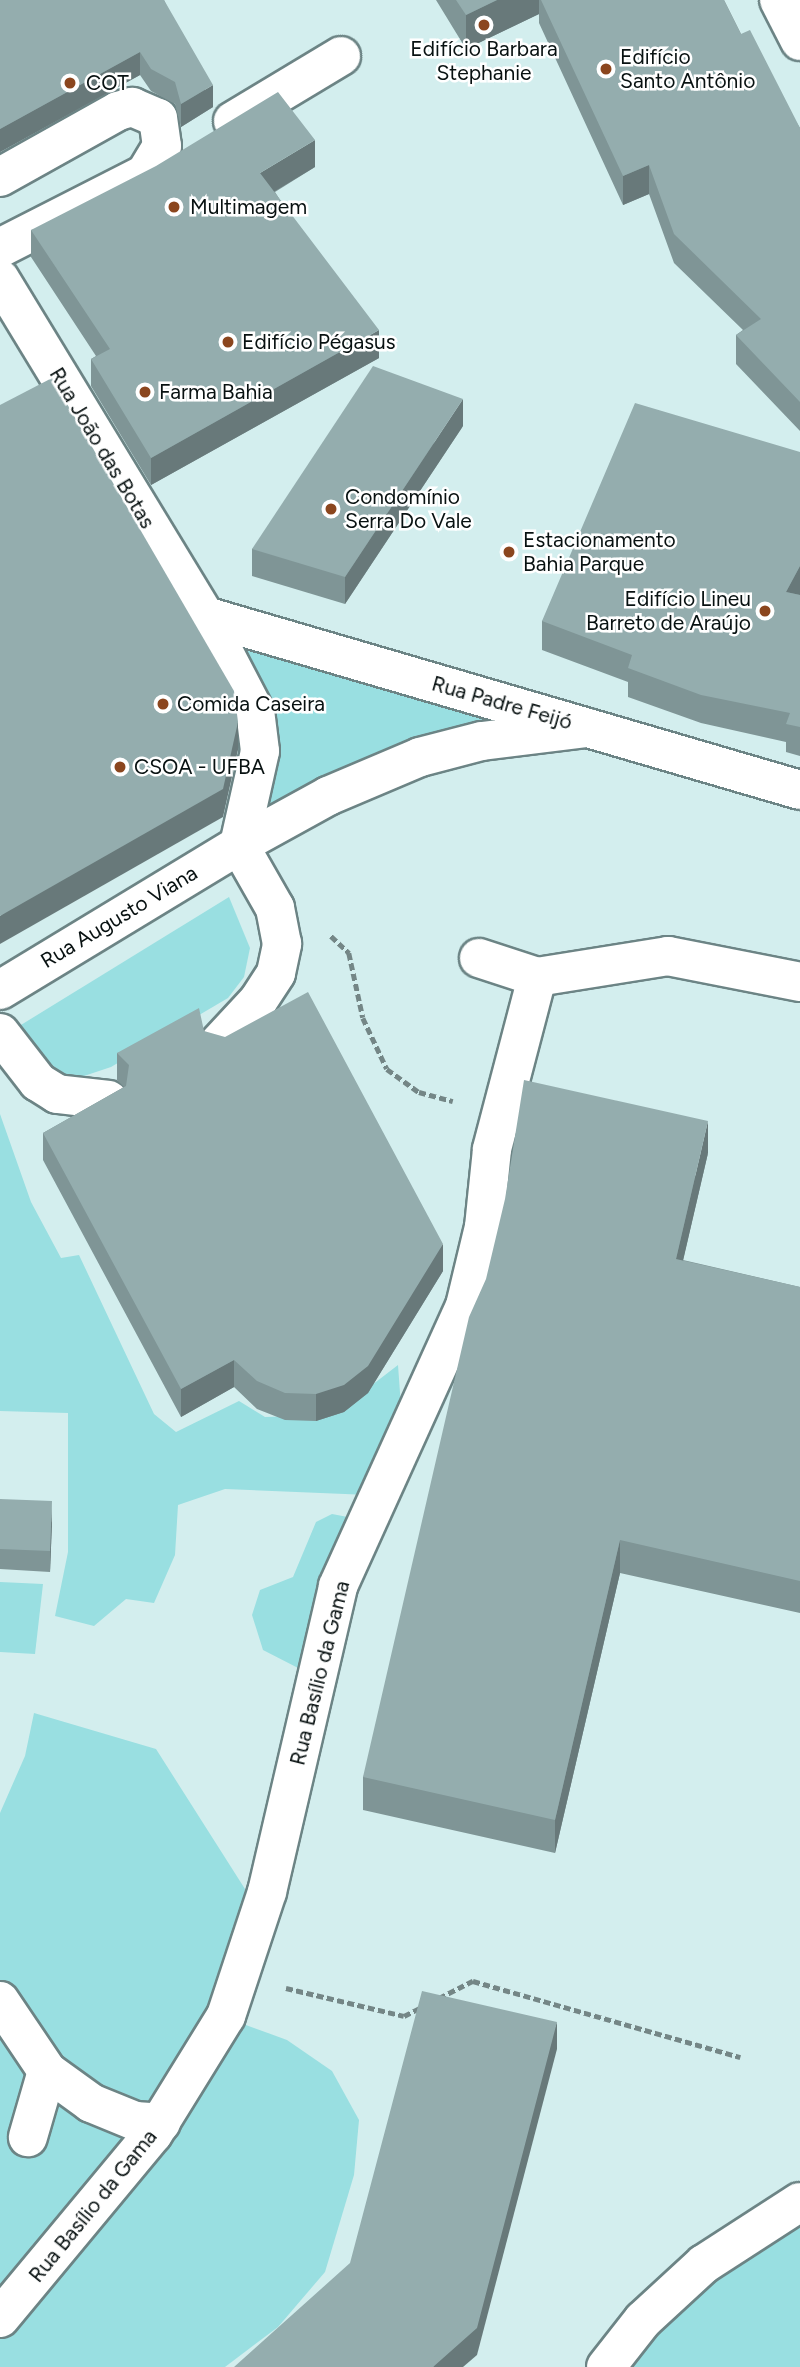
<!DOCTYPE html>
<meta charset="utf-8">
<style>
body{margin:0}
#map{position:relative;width:800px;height:2367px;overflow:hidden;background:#d3eeee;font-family:Figtree,sans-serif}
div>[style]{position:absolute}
.green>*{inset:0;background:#99dfe1}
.path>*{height:4.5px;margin-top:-2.25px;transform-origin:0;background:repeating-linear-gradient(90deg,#748686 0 7px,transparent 0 10.5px)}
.roads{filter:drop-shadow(2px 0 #6c8485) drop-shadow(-2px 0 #6c8485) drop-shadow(0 2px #6c8485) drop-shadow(0 -2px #6c8485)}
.minor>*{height:38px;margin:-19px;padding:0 19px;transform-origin:19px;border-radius:19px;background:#fff}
.major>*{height:38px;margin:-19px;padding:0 19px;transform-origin:19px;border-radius:19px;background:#fff}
.wall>*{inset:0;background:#7f9596}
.shaded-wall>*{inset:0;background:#68797a}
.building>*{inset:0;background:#94adae}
.dots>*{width:19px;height:19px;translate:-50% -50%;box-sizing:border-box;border:4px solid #fff;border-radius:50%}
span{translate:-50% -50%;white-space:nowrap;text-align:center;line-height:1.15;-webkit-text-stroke:5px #fff;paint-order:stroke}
.poi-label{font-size:21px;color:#081111}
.left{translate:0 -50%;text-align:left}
.right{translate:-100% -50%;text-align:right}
.street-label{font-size:21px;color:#081111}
</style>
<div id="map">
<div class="green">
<i style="clip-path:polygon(227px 635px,543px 726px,251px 830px)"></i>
<i style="clip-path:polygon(229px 897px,250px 948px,244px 977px,228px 998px,111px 1067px,81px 1077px,55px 1073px,16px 1028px)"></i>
<i style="clip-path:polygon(0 1114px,31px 1202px,61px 1258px,79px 1255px,154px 1414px,176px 1432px,239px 1401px,265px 1417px,333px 1415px,398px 1365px,402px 1420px,369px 1495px,225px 1489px,178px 1505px,175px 1555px,154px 1603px,126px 1599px,94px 1626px,55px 1616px,68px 1552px,68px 1413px,0 1411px)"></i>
<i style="clip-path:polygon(332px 1514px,353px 1518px,348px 1630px,340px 1661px,302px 1670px,263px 1650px,252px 1615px,260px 1590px,293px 1577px,316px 1522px)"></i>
<i style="clip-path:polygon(0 1582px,43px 1584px,35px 1654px,0 1652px)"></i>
<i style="clip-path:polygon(34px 1713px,156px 1749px,245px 1889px,238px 1976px,222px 2014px,0 2313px,0 1813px,25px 1756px)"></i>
<i style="clip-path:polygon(227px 2018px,287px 2040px,332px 2071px,359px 2120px,354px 2175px,325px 2272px,278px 2327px,225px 2367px,0 2367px,0 2320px)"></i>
<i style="clip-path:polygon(800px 2222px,800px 2367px,625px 2367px,703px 2282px)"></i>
</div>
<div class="path">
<i style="left:331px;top:936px;width:25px;rotate:43deg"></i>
<i style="left:349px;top:953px;width:66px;rotate:77.8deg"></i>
<i style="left:363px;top:1018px;width:56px;rotate:64.8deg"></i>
<i style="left:387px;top:1069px;width:39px;rotate:36deg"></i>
<i style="left:419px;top:1092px;width:35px;rotate:15deg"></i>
<i style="left:286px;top:1988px;width:121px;rotate:13.3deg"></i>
<i style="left:404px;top:2016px;width:20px;rotate:-27deg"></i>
<i style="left:439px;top:1998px;width:38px;rotate:-27deg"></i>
<i style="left:473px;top:1981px;width:278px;rotate:15.9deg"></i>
</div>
<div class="roads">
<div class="minor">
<i style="left:779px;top:0;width:46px;rotate:62.9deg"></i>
<i style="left:233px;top:121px;width:126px;rotate:-31deg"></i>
<i style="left:0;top:177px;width:135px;rotate:-29.2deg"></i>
<i style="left:118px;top:111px;width:15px;rotate:-16deg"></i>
<i style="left:132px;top:107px;width:28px;rotate:23deg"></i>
<i style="left:158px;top:118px;width:28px;rotate:82deg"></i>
<i style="left:162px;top:146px;width:33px;rotate:121deg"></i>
<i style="left:145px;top:174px;width:163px;rotate:153deg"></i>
<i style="left:479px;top:958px;width:61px;rotate:18.1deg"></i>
<i style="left:0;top:990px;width:280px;rotate:-31.2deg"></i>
<i style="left:239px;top:845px;width:96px;rotate:-77.4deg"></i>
<i style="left:260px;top:751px;width:39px;rotate:-97deg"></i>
<i style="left:255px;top:712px;width:108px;rotate:-117.5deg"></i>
<i style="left:0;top:1033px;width:62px;rotate:52.2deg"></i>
<i style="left:38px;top:1082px;width:22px;rotate:32deg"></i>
<i style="left:57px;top:1094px;width:52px;rotate:6.6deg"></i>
<i style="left:219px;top:1043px;width:57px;rotate:-47.1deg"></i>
<i style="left:258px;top:1001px;width:33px;rotate:-57deg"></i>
<i style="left:276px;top:973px;width:30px;rotate:-78deg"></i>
<i style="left:282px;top:944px;width:37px;rotate:-101deg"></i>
<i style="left:275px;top:908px;width:73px;rotate:-119.7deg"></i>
<i style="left:239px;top:845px;width:102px;rotate:-28.8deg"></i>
<i style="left:328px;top:796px;width:100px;rotate:-23deg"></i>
<i style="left:420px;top:757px;width:64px;rotate:-14.5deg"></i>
<i style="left:482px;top:741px;width:106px;rotate:-7.1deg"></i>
<i style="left:0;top:2001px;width:84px;rotate:56.1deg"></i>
<i style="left:47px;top:2071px;width:69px;rotate:106.1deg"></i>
<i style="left:47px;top:2071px;width:54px;rotate:36deg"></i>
<i style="left:91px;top:2103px;width:48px;rotate:22.2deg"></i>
<i style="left:135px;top:2121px;width:26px;rotate:4deg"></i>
<i style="left:0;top:2318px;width:239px;rotate:-50.3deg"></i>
<i style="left:153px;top:2134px;width:139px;rotate:-58.3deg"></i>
<i style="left:226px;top:2016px;width:131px;rotate:-71.7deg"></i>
<i style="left:267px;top:1892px;width:314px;rotate:-76.9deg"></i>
<i style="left:338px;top:1586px;width:307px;rotate:-65.6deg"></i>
<i style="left:465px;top:1306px;width:81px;rotate:-76.5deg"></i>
<i style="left:484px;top:1227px;width:78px;rotate:-84.1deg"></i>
<i style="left:492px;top:1149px;width:178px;rotate:-75.3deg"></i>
<i style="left:537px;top:977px;width:133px;rotate:-9.1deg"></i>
<i style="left:668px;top:956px;width:135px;rotate:11.1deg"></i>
<i style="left:606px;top:2367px;width:60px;rotate:-51.8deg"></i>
<i style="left:643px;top:2320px;width:83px;rotate:-42.6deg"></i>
<i style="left:704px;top:2264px;width:114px;rotate:-32.9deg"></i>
</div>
<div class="major">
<i style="left:0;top:279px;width:394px;rotate:58.7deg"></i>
<i style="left:205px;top:616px;width:620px;rotate:16.3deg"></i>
</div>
</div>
<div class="wall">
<i style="clip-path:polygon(0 0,164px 0,213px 107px,181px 127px,175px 104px,151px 91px,140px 75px,0 152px)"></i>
<i style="clip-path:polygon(436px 0,724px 0,741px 34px,800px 128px,800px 431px,736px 364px,736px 335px,743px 330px,674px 263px,649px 194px,623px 205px,539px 23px,539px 14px,466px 49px)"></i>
<i style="clip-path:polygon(315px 167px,275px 192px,379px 358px,151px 485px,91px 386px,91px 359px,96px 356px,31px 257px,31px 230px)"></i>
<i style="clip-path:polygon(463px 426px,345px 604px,252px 576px,252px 549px)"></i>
<i style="clip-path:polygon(800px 452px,800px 756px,786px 752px,786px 742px,701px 723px,628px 697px,628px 682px,542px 650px,542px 621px)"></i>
<i style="clip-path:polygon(204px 1031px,443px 1271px,368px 1393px,344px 1412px,316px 1421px,285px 1420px,257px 1409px,234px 1387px,181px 1417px,43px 1160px,43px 1133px,124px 1087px,117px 1080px,117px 1053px)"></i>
<i style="clip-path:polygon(708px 1153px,683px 1260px,800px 1287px,800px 1613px,620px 1573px,555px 1853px,363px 1810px,363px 1777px)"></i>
<i style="clip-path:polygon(0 1499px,52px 1522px,50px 1572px,0 1569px)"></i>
</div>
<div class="shaded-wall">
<i style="clip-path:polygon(497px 0,539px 0,539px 14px,466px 49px,466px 15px)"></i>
<i style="clip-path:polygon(140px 52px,140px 75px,0 152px,0 129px)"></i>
<i style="clip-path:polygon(213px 85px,213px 107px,181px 127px,181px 104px)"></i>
<i style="clip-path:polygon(315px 140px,315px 167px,260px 200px,260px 173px)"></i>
<i style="clip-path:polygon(649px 165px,649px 194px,623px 205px,623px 176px)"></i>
<i style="clip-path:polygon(379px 330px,379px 358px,151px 485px,151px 458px)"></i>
<i style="clip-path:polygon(463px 399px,463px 426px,345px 604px,345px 577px)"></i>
<i style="clip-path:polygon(800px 566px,800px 595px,786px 592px)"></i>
<i style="clip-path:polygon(238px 722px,238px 750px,223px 817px,0 944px,0 916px)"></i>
<i style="clip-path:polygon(708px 1121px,708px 1153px,676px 1291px,676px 1259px)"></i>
<i style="clip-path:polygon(443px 1244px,443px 1271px,368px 1393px,344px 1412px,316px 1421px,316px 1394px)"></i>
<i style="clip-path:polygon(234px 1360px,234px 1387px,181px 1417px,181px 1389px)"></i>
<i style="clip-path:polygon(52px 1501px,52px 1522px,50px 1572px,50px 1551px)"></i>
<i style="clip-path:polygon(620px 1540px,620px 1573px,555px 1853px,555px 1820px)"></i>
<i style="clip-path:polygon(557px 2022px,557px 2049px,477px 2355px,463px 2367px,433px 2367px)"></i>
</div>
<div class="building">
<i style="clip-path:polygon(0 0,164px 0,213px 85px,181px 104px,175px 82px,151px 69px,140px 52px,0 129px)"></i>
<i style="clip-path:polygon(456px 0,497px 0,466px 15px)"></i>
<i style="clip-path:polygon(541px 0,724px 0,741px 34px,750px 30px,800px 128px,800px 402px,736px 335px,761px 319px,674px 234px,649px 165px,623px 176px)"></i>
<i style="clip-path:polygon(278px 92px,315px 140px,260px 173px,379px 330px,151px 458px,91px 359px,110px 349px,31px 230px,156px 166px)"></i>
<i style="clip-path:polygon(373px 366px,463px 399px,345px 577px,252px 549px)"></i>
<i style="clip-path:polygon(52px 378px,234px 691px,238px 722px,223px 789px,0 916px,0 405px)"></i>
<i style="clip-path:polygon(635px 403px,800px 452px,800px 566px,786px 592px,800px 595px,800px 727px,786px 724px,790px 713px,701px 695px,628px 668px,632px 655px,542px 621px)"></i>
<i style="clip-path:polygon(308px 992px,443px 1244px,368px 1366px,344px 1385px,316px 1394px,285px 1393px,257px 1381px,234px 1360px,181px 1389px,43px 1133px,126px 1086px,129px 1065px,117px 1053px,199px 1008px,204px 1031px,225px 1037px)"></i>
<i style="clip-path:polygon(524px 1080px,708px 1121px,676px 1259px,800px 1287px,800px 1581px,620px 1540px,555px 1820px,363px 1777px,469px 1317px,486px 1279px,505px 1199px)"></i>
<i style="clip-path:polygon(0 1499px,52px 1501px,50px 1551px,0 1549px)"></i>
<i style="clip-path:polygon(422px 1991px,557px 2022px,477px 2328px,433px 2367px,234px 2367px,350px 2263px)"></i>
</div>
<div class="dots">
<i style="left:484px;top:25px;background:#8b461e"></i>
<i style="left:606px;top:69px;background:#8b461e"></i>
<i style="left:70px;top:83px;background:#8b461e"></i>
<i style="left:174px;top:207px;background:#8b461e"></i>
<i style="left:228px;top:342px;background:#8b461e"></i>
<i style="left:145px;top:392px;background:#8b461e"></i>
<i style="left:331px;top:509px;background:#8b461e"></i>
<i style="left:509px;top:552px;background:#8b461e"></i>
<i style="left:765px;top:611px;background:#8b461e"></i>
<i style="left:163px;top:704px;background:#8b461e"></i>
<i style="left:120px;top:767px;background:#8b461e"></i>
</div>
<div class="poi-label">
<span style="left:484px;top:61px">Edifício Barbara<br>Stephanie</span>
<span class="left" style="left:620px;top:69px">Edifício<br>Santo Antônio</span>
<span class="left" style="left:86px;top:83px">COT</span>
<span class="left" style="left:190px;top:207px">Multimagem</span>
<span class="left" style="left:242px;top:342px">Edifício Pégasus</span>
<span class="left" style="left:159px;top:392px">Farma Bahia</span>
<span class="left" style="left:345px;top:509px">Condomínio<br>Serra Do Vale</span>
<span class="left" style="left:523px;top:552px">Estacionamento<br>Bahia Parque</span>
<span class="right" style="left:751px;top:611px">Edifício Lineu<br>Barreto de Araújo</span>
<span class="left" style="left:177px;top:704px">Comida Caseira</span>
<span class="left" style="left:134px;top:767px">CSOA - UFBA</span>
</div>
<div class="street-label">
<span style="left:102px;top:448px;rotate:59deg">Rua João das Botas</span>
<span style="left:502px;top:703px;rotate:16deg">Rua Padre Feijó</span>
<span style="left:119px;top:917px;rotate:-31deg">Rua Augusto Viana</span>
<span style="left:320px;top:1673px;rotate:-76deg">Rua Basílio da Gama</span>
<span style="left:93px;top:2206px;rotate:-51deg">Rua Basílio da Gama</span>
</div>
</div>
